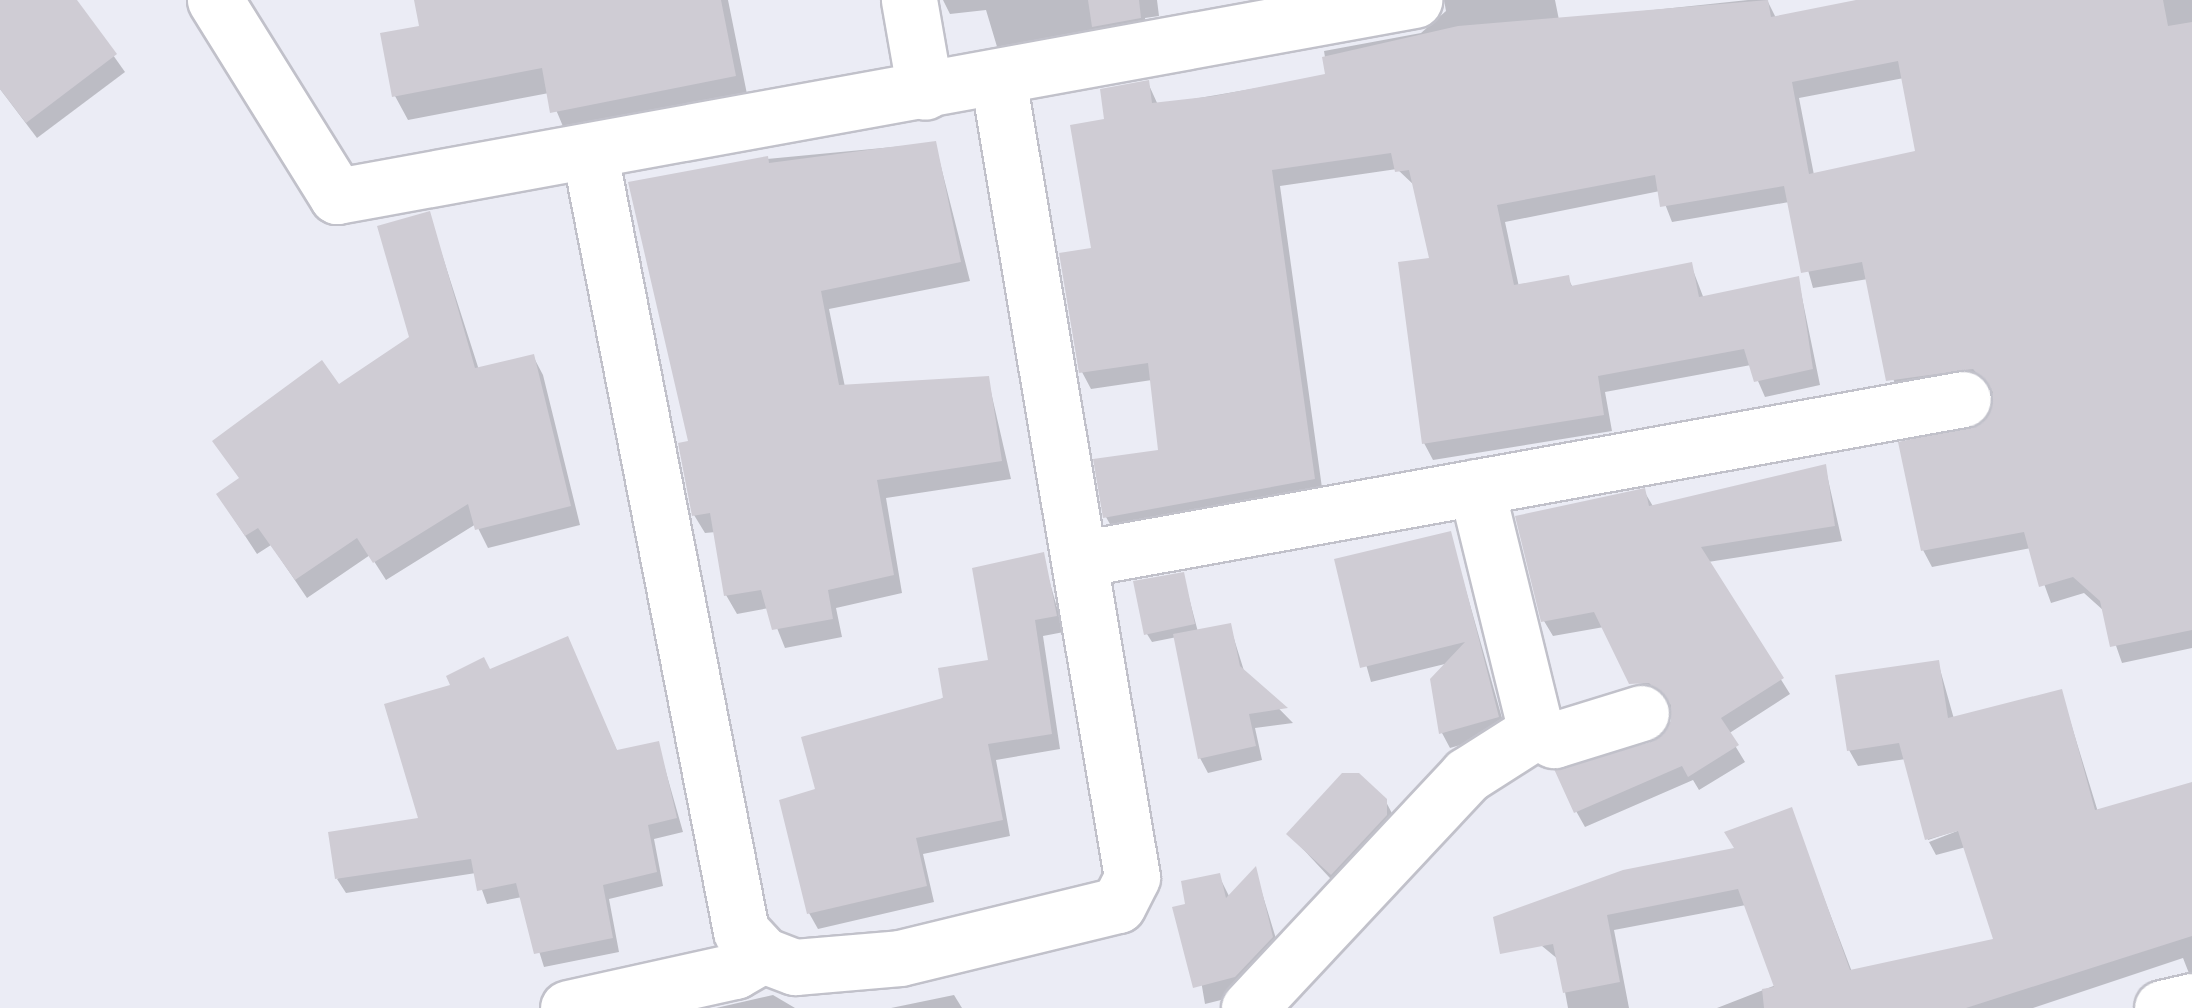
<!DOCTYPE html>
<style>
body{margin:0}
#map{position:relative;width:2192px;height:1008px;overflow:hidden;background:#ebecf5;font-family:Helvetica,sans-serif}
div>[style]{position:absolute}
.shadow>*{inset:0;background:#0003}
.building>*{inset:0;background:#cfccd4}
.roads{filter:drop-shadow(2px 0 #c1c1ca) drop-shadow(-2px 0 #c1c1ca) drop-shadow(0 2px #c1c1ca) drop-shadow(0 -2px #c1c1ca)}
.minor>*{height:55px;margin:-27.5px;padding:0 27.5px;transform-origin:27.5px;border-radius:27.5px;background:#fff}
span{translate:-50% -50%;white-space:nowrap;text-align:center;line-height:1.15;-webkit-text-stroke:8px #fff;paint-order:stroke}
</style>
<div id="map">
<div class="shadow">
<i style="clip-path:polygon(6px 0,74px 0,125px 72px,37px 138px,0 89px)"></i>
<i style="clip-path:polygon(417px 0,728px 0,748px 99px,567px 136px,549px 93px,408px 120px,395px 96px,422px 28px)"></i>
<i style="clip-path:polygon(1157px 0,1159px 16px,1145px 18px,1146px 29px,998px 50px,986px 10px,950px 14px,943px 0)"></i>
<i style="clip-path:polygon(evenodd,1444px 0,1555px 0,1559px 20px,1748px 0,1767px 0,1776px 18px,1869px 0,2192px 0,2192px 648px,2122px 663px,2104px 611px,2084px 593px,2051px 603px,2031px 548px,1932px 567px,1923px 550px,1995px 397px,1984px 385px,1898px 397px,1868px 279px,1813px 288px,1789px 202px,1672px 222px,1660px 191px,1505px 222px,1519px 287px,1568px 278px,1573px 288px,1691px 265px,1704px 299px,1798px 278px,1820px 385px,1765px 397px,1751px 365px,1605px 392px,1612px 431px,1433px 460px,1424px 443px,1432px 260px,1415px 186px,1397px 169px,1280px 186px,1323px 495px,1115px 533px,1106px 517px,1161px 452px,1152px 380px,1091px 389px,1082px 372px,1106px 121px,1148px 83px,1158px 105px,1328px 76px,1324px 51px,1421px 33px,1446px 11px,1444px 0,1904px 78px,1918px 153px,1814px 175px,1799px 98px,1904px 78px)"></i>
<i style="clip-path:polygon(935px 143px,970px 281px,829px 309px,845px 387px,988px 379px,1011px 479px,886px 498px,902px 593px,836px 608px,842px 637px,785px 648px,769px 608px,737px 614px,726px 595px,716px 532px,705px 533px,694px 515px,692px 443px,767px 159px)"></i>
<i style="clip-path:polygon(429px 214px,479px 370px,533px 356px,543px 375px,580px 525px,488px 548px,476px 524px,386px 580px,370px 555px,307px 598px,271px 545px,257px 554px,230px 513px,241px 480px,215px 441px,338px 387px,412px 338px)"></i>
<i style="clip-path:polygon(1825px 466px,1842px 541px,1708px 562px,1790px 694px,1728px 734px,1745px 762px,1699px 790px,1693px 780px,1585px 827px,1576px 811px,1674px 720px,1669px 704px,1641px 699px,1634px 687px,1674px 689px,1631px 682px,1604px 627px,1553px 636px,1544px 621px,1644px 491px,1654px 508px)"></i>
<i style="clip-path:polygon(1450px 534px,1506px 732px,1450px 748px,1442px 733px,1449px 663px,1371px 682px,1337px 561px)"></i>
<i style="clip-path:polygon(1042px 555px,1064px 632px,1043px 636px,1060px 749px,996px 760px,1010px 836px,923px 854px,934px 902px,818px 929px,809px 913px,818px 790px,991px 662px)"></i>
<i style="clip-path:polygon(1183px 575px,1198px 632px,1230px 626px,1245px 674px,1293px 723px,1255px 728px,1262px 760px,1208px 773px,1200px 758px,1177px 637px,1152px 642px,1147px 634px)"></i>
<i style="clip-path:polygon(567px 639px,618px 753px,658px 744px,683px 832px,654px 839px,663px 886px,609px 899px,619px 952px,544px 967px,522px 897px,487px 904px,476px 873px,346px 893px,337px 879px,422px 820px,454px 686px)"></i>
<i style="clip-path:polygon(1938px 662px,1954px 719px,2061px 691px,2098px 812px,2192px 783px,2192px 981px,2183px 958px,2033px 1008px,1717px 1008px,1776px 985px,1746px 905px,1614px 930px,1629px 1008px,1568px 1008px,1559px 960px,1542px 946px,1737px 850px,1791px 811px,1852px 972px,1996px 941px,1966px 847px,1936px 855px,1929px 842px,1970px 826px,1928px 840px,1906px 759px,1858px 766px,1849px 750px)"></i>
<i style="clip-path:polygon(1385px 800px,1395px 819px,1342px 891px,1289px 834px)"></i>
<i style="clip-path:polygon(1255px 870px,1281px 955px,1245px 994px,1205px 1004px,1188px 905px,1219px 876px,1230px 898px)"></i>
<i style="clip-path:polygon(773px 995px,795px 1008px,716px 1008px)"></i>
<i style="clip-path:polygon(954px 995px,962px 1008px,891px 1008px)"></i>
</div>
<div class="building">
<i style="clip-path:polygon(0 0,77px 0,117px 54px,26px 123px,0 89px)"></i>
<i style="clip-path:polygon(414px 0,721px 0,736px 76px,550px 113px,542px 68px,392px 97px,380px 33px,419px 26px)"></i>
<i style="clip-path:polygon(1088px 0,1139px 0,1141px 18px,1092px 27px)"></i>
<i style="clip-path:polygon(evenodd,1768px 0,1771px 17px,1856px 0,2163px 0,2168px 26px,2192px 22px,2192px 630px,2110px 647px,2100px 601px,2073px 577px,2039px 587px,2024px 532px,1921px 551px,1898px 442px,1982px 423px,1993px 392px,1973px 369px,1886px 381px,1862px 262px,1801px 273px,1784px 186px,1660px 207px,1655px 175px,1497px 205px,1514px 285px,1569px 275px,1571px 286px,1692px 262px,1699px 297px,1799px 276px,1813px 369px,1754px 382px,1744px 349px,1598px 376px,1604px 415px,1422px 444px,1398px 262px,1429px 258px,1409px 170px,1395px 172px,1391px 153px,1272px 170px,1315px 479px,1103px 518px,1093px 459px,1158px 450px,1148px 363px,1079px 373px,1059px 253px,1091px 248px,1070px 125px,1104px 119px,1100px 89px,1149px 80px,1152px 103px,1214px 96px,1325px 74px,1322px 57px,1458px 26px,1768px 0,1898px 61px,1915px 151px,1809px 174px,1792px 82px,1898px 61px)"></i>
<i style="clip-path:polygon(936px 141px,961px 262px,821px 291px,839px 385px,989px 376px,1002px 461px,877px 480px,894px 575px,828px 590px,833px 619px,772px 630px,761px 590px,724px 596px,710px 513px,692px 516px,678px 443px,688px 441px,628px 182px,768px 156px,769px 163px)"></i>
<i style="clip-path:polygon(430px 211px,475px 368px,534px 354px,571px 506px,475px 530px,468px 504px,373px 563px,357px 538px,295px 580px,258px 528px,245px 536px,216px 494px,239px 478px,212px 441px,322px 360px,339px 384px,409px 337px,377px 226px)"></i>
<i style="clip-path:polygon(1826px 464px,1835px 526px,1701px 547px,1784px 678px,1721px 718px,1739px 745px,1688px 777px,1682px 766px,1574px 813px,1554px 769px,1651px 742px,1671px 721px,1671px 705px,1649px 683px,1629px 684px,1594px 612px,1541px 622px,1515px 516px,1645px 488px,1649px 506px)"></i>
<i style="clip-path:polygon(1451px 531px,1499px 717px,1439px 734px,1430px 679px,1465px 642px,1360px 668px,1334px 559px)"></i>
<i style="clip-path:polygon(1044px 552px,1057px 616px,1035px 620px,1052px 734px,988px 744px,1003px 820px,916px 838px,927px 886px,807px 914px,779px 800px,815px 789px,801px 737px,943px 698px,938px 668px,988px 660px,972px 568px)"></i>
<i style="clip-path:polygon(1184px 572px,1195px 624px,1144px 635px,1133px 581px)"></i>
<i style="clip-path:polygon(1231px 623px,1240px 666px,1288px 708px,1249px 714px,1256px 746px,1198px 759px,1173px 634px)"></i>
<i style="clip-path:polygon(568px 636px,617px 750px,659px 741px,677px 818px,648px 825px,657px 872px,603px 885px,613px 938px,534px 954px,516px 883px,477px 891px,471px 859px,335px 879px,328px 832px,418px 818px,384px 704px,450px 685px,446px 676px,484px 657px,490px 669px)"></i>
<i style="clip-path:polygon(1939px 660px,1948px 718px,2062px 689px,2095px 810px,2192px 782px,2192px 936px,1966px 1008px,1764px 1008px,1762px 989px,1774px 987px,1738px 889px,1607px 915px,1620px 982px,1563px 993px,1553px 944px,1500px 954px,1493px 917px,1623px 870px,1734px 848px,1724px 832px,1792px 807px,1850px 970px,1993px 939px,1958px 831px,1925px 840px,1899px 743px,1847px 751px,1835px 675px)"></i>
<i style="clip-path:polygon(1342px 773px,1359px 773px,1387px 799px,1387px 815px,1331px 875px,1286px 834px)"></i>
<i style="clip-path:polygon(1256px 866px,1273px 937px,1235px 977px,1193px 988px,1172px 907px,1185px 904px,1181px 881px,1220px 873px,1226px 898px)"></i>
</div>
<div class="roads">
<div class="minor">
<i style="left:215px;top:0;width:231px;rotate:58.1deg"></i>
<i style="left:337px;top:196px;width:1095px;rotate:-10.31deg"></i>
<i style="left:909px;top:0;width:93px;rotate:80.1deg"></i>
<i style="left:590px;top:155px;width:791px;rotate:78.99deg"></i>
<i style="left:741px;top:931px;width:33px;rotate:47deg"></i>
<i style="left:763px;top:955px;width:34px;rotate:21deg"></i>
<i style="left:795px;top:967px;width:105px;rotate:-4.9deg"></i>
<i style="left:900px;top:958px;width:224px;rotate:-13.7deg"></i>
<i style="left:1118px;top:905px;width:31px;rotate:-63deg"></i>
<i style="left:1132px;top:877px;width:809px;rotate:-99.53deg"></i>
<i style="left:1476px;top:487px;width:251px;rotate:76.2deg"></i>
<i style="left:1536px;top:731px;width:20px;rotate:27deg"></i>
<i style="left:1554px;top:740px;width:91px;rotate:-17.2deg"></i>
<i style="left:1085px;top:558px;width:892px;rotate:-10.26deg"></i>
<i style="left:568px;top:1008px;width:171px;rotate:-12.5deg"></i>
<i style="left:735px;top:971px;width:32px;rotate:-30deg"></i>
<i style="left:1249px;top:1008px;width:319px;rotate:-46.9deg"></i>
<i style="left:1467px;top:775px;width:82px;rotate:-32.5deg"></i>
<i style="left:2162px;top:1008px;width:31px;rotate:-13deg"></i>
</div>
</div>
</div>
